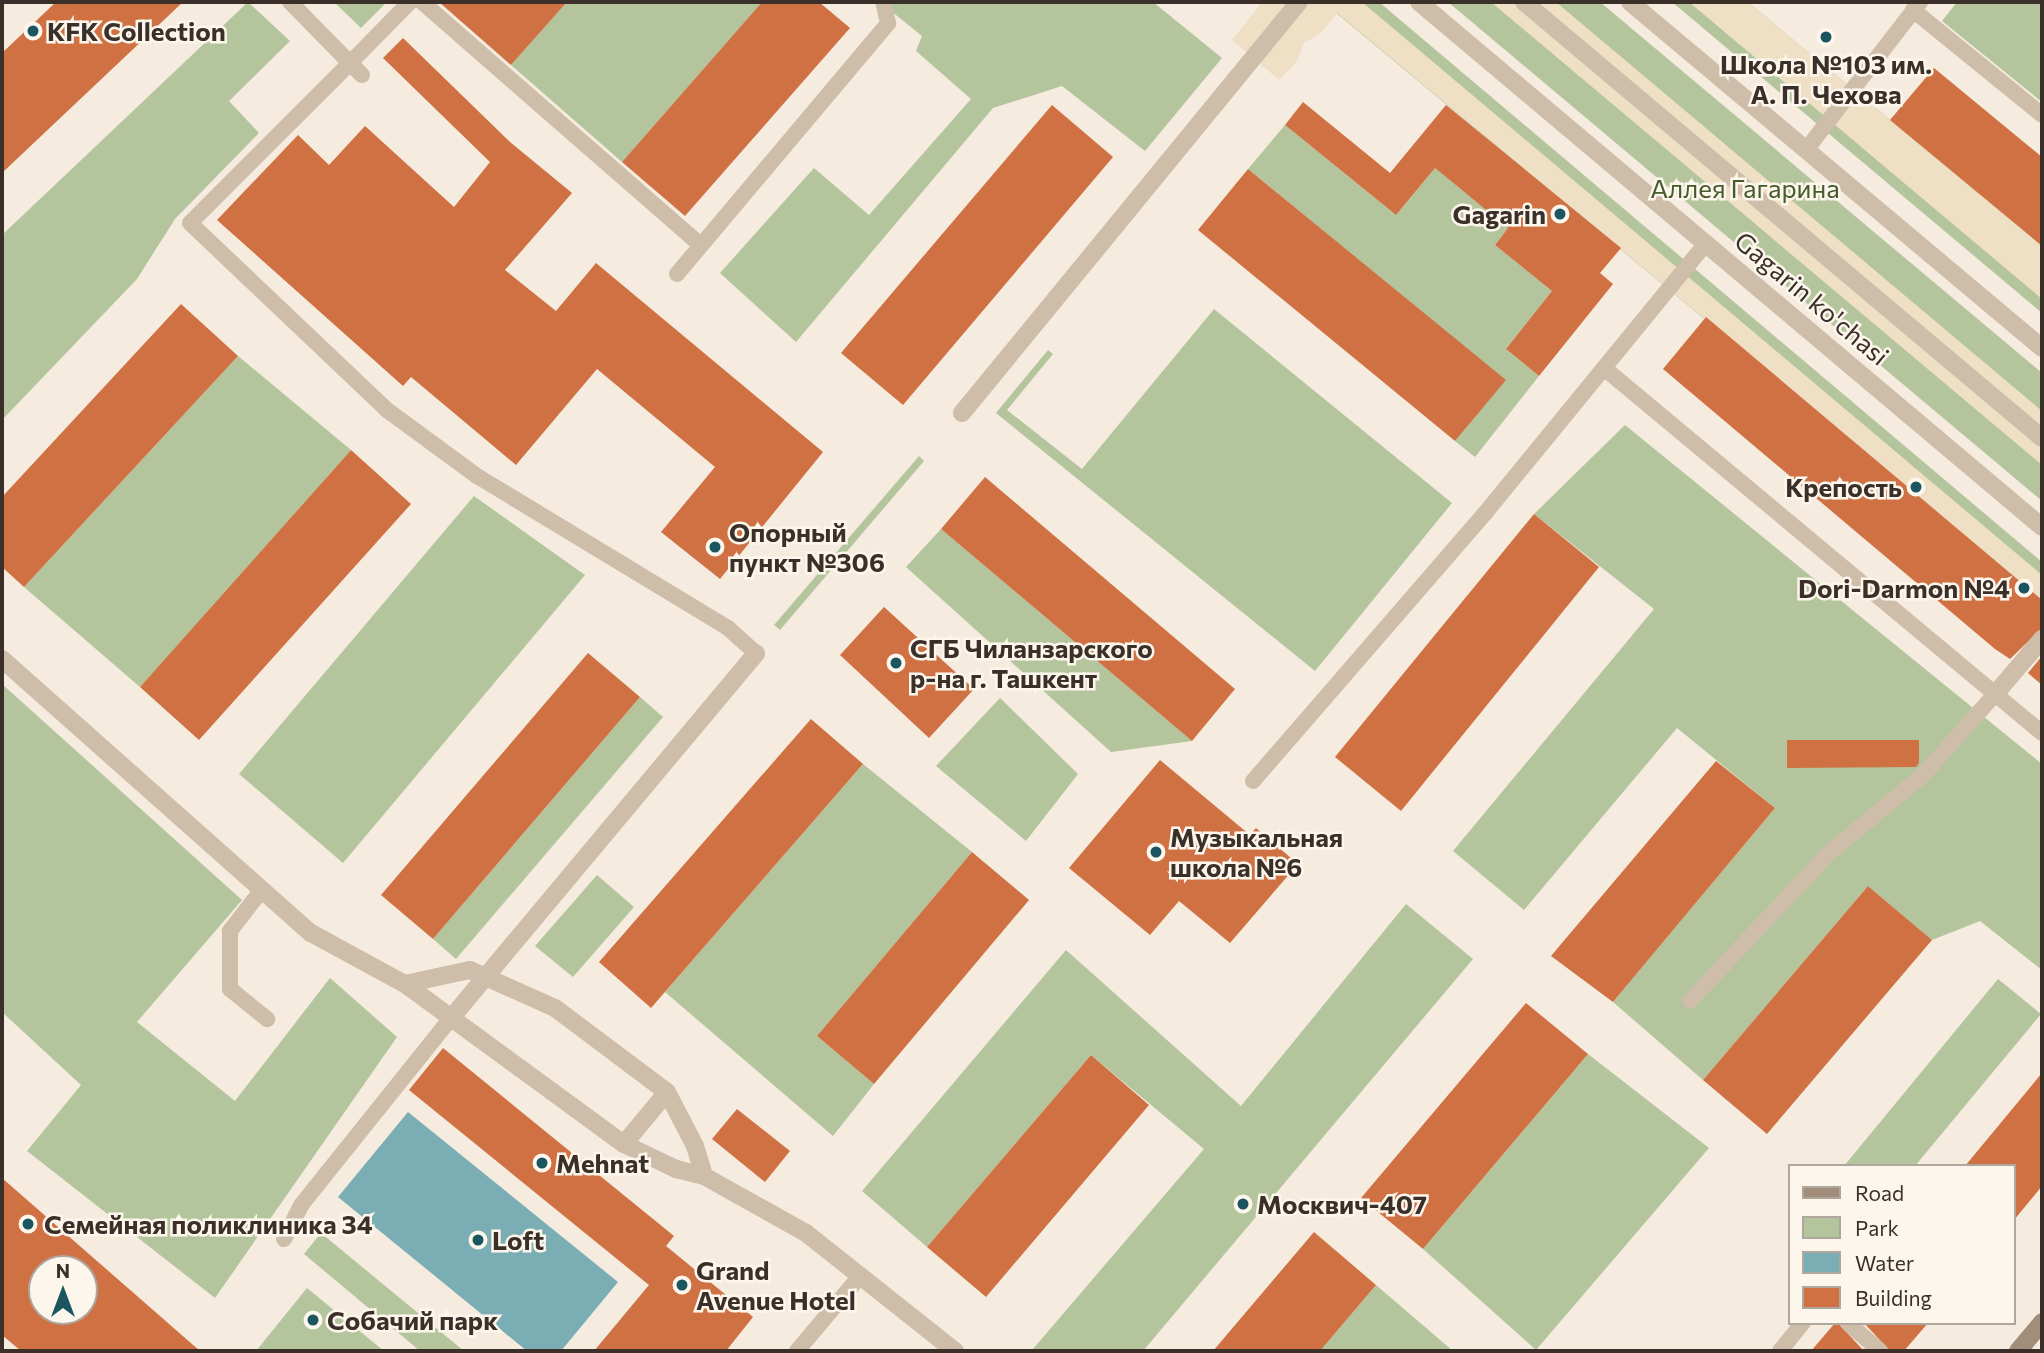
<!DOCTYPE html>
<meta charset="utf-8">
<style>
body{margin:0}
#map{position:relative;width:2044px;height:1353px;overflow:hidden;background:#f5ecdf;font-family:Commissioner,sans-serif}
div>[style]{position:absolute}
.green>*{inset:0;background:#b4c59d}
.plaza>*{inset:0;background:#eedfc5}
.water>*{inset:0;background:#7badb4}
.building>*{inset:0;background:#cf7142}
.lane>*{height:16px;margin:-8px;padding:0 8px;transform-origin:8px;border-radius:8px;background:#cebda9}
.street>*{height:18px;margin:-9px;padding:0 9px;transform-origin:9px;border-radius:9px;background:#cebda9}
.secondary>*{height:18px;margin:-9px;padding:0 9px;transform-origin:9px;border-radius:9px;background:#a28c7a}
.dots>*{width:19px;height:19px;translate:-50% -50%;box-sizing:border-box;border:4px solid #fcf6ec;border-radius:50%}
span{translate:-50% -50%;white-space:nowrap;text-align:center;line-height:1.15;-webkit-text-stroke:5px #fcf6ec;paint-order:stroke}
.poi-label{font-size:26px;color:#3b3029;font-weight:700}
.left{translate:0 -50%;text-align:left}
.right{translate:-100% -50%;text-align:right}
.park-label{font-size:26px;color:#455b2b}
.street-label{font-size:26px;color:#3b3029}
.frame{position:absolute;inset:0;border:4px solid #3b3029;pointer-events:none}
.legend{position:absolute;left:1788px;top:1164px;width:228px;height:161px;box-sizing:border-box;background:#fcf6ec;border:2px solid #afa79e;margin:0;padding:9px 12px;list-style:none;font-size:21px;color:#3b3029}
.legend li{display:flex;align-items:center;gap:14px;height:35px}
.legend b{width:35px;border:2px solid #afa79e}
.north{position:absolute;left:28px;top:1255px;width:70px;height:70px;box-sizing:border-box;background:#fcf6ec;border:2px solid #afa79e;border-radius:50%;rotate:0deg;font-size:19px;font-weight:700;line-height:28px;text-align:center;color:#3b3029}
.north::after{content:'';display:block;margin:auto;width:24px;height:32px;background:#1b5660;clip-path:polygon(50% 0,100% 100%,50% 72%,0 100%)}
</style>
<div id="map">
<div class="green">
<i style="clip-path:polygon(248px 2px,290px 41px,229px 101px,259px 133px,175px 219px,137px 279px,2px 420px,2px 235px)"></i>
<i style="clip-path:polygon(334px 2px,387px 2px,361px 28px)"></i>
<i style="clip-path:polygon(567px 2px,762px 2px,622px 162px,511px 65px)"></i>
<i style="clip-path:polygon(880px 2px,1153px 2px,1222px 58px,1145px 151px,1062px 86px,993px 108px,796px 342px,720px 273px,814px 168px,869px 215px,971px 99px,916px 51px,922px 36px)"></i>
<i style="clip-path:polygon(1323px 2px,1379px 2px,2042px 562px,2042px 600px)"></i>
<i style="clip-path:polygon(1448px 2px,1600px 2px,2042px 373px,2042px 501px)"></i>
<i style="clip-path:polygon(1672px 2px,1748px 2px,2042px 246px,2042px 313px)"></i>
<i style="clip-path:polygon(1957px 2px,2042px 2px,2042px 102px,1942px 21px)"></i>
<i style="clip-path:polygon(1285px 125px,1396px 215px,1435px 168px,1508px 228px,1495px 245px,1552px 291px,1506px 349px,1539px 376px,1475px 457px,1455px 441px,1505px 380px,1248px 169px)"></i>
<i style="clip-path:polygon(1214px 309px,1452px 503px,1315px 671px,996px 413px,1048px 350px,1053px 354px,1007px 410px,1082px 469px)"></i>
<i style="clip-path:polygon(238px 356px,351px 450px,140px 687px,24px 587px)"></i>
<i style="clip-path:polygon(1625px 425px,2042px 764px,2042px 970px,1980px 921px,1932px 940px,1868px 886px,1703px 1080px,1613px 1002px,1775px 808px,1677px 728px,1524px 910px,1453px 851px,1654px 609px,1534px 514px)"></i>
<i style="clip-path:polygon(919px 456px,924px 461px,780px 630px,774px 625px)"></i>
<i style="clip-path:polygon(474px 496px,585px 575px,343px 863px,239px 774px)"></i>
<i style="clip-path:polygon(941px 529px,1192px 741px,1111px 752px,906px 567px)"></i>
<i style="clip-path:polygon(2px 684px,242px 900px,137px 1022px,235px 1101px,330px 978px,397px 1037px,215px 1298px,27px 1151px,81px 1085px,2px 1012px)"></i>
<i style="clip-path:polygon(640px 697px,663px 717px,456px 959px,433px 939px)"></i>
<i style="clip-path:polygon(1000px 698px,1078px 774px,1026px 841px,936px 766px)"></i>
<i style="clip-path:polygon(863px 764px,972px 852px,817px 1036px,874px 1084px,833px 1136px,665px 992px)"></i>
<i style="clip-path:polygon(597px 875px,634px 907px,573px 977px,535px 946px)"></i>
<i style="clip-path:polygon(1406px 904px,1473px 959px,1143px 1351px,1033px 1349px,1204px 1149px,1091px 1055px,927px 1247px,862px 1191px,1066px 950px,1241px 1106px)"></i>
<i style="clip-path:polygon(1998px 979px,2041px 1014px,1915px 1166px,1844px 1166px)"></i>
<i style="clip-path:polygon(1588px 1054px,1709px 1148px,1536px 1350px,1423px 1249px)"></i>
<i style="clip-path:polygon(321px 1233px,464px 1351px,420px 1351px,304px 1254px)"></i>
<i style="clip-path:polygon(1376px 1285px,1453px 1351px,1320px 1351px)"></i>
<i style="clip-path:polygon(307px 1288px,384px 1351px,256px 1351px)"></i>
</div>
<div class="plaza">
<i style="clip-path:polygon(1262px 2px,1362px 2px,2042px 575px,2042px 600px,1337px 13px,1320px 34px,1304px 43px,1297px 61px,1279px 80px,1232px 40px)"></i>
<i style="clip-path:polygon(1491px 2px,1556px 2px,2042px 411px,2042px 465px)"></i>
<i style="clip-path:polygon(1689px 2px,1748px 2px,2042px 246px,2042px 299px)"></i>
</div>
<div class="water">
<i style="clip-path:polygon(408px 1112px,618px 1282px,561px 1351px,527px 1351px,338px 1197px)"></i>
</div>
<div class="building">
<i style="clip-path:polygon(56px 2px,183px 2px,2px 173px,2px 53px)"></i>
<i style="clip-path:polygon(439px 2px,567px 2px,511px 65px)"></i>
<i style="clip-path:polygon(762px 2px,819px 2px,850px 28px,685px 216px,622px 162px)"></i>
<i style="clip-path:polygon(403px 38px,510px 142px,572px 193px,505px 270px,556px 311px,596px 263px,823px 452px,720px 579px,661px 532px,715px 467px,597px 369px,516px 465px,411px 377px,403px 386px,217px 220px,298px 135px,329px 165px,365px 126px,454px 207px,490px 162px,383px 58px)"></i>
<i style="clip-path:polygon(1934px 68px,2042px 157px,2042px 246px,1890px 120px)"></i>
<i style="clip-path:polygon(1303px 102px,1390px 173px,1446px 105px,1621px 248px,1600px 273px,1613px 284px,1539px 376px,1506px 349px,1552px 291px,1495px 245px,1508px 228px,1435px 168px,1396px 215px,1285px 125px)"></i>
<i style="clip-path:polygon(1052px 105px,1113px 157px,903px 405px,841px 353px)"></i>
<i style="clip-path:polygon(1248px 169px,1506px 380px,1455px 441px,1198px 230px)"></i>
<i style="clip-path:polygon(181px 304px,238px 356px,24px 587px,2px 567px,2px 497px)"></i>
<i style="clip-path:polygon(1706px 317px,2042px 600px,2042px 628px,2010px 659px,1995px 649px,1663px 369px)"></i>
<i style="clip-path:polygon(351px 450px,411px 504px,199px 740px,140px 687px)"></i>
<i style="clip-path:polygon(985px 477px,1235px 689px,1192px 741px,941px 529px)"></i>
<i style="clip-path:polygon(1534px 514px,1599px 567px,1401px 811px,1335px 757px)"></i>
<i style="clip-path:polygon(884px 607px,974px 689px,929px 738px,840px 655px)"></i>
<i style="clip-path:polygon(588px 653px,640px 697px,433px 939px,381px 895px)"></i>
<i style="clip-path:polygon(2042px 656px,2042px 685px,2028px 673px)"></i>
<i style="clip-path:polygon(811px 719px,863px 764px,651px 1008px,599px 962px)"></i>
<i style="clip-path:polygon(1787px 740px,1919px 740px,1919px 763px,1916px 767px,1787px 768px)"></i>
<i style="clip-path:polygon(1160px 760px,1250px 835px,1256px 828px,1298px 864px,1230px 943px,1179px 901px,1150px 935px,1069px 868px)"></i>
<i style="clip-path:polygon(1716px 761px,1775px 808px,1613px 1002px,1551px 956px)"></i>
<i style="clip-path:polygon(972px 852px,1029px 900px,874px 1084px,817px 1036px)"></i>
<i style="clip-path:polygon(1868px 886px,1932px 940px,1767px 1134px,1703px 1080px)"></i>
<i style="clip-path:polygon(1526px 1003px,1588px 1054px,1423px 1249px,1361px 1198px)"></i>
<i style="clip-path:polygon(443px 1048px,674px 1236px,666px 1246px,753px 1317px,726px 1351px,594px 1351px,649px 1285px,409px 1090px)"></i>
<i style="clip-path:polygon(1091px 1055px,1149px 1105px,986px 1297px,927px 1247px)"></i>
<i style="clip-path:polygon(2042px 1073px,2042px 1186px,2014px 1220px,2014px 1166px,1965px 1166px)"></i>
<i style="clip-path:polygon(737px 1109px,790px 1151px,765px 1182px,712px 1139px)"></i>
<i style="clip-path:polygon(evenodd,2px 1178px,200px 1351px,21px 1351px,2px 1335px,2px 1178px,42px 1269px,84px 1269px,84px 1311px,42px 1311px,42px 1269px)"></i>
<i style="clip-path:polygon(1314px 1232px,1376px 1285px,1320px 1351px,1213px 1351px)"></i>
<i style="clip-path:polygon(1835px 1323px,1838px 1323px,1864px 1351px,1811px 1351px)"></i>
<i style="clip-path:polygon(1864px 1323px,1928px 1323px,1904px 1351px,1890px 1351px)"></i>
</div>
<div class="lane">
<i style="left:290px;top:2px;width:86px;rotate:45.5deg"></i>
<i style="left:350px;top:63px;width:226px;rotate:135deg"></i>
<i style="left:190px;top:223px;width:272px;rotate:43.5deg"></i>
<i style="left:387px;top:410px;width:112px;rotate:36.3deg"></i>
<i style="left:477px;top:476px;width:293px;rotate:31.2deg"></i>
<i style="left:728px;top:628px;width:38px;rotate:42deg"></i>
<i style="left:422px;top:2px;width:370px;rotate:41.1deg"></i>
<i style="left:1913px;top:10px;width:166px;rotate:39.1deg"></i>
<i style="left:362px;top:75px;width:17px;rotate:-135deg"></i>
<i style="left:350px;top:63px;width:86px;rotate:-45.5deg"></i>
<i style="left:1806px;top:150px;width:187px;rotate:-52.4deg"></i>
<i style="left:677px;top:274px;width:328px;rotate:-49.9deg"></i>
<i style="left:888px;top:23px;width:22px;rotate:-103deg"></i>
<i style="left:1604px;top:368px;width:570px;rotate:39.81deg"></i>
<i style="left:1253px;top:781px;width:356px;rotate:-49.1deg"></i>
<i style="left:1486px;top:512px;width:348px;rotate:-50.7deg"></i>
<i style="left:261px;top:891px;width:51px;rotate:127.8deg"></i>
<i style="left:230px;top:931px;width:58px;rotate:90deg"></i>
<i style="left:230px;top:989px;width:48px;rotate:39deg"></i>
<i style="left:1690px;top:1001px;width:204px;rotate:-46.8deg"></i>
<i style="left:1830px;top:852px;width:121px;rotate:-39.6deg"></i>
<i style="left:1923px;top:775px;width:111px;rotate:-48.3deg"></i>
<i style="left:284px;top:1239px;width:39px;rotate:-63deg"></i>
<i style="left:302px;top:1204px;width:240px;rotate:-51.3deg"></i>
<i style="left:1848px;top:1323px;width:43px;rotate:41.2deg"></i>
<i style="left:797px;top:1351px;width:99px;rotate:-49.9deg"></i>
<i style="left:1780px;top:1351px;width:36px;rotate:-51deg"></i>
</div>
<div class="street">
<i style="left:1419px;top:2px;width:815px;rotate:40.12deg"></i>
<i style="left:1524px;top:2px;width:677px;rotate:40.09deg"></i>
<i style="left:1630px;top:2px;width:538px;rotate:40.02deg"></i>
<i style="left:962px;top:413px;width:531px;rotate:-50.65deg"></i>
<i style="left:2px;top:659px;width:413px;rotate:41.6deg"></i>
<i style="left:311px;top:933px;width:107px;rotate:28.5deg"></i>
<i style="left:405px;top:984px;width:271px;rotate:36.2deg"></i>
<i style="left:624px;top:1144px;width:58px;rotate:25.7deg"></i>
<i style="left:676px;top:1169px;width:29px;rotate:14deg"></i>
<i style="left:704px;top:1176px;width:117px;rotate:29.2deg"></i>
<i style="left:806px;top:1233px;width:190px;rotate:38.4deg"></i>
<i style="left:1997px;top:692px;width:70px;rotate:-49.7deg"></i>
<i style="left:405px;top:984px;width:66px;rotate:-12.2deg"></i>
<i style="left:470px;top:970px;width:93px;rotate:24.1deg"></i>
<i style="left:555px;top:1008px;width:140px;rotate:36.9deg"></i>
<i style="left:667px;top:1092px;width:61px;rotate:62.6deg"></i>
<i style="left:695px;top:1146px;width:31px;rotate:73deg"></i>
<i style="left:452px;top:1017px;width:474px;rotate:-50.1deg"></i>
<i style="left:624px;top:1144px;width:67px;rotate:-50.4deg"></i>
</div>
<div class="secondary">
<i style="left:2018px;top:1351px;width:38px;rotate:-50deg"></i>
</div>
<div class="dots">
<i style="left:33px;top:31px;background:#1b5660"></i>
<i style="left:1826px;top:37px;background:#1b5660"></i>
<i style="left:1560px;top:214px;background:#1b5660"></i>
<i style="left:1916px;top:487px;background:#1b5660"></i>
<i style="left:715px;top:547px;background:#1b5660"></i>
<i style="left:2024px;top:588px;background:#1b5660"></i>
<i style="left:896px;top:663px;background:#1b5660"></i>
<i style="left:1156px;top:852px;background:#1b5660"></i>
<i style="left:542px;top:1163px;background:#1b5660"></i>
<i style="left:1243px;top:1204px;background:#1b5660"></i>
<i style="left:28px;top:1224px;background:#1b5660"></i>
<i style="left:478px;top:1240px;background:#1b5660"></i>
<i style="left:682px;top:1285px;background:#1b5660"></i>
<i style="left:313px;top:1320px;background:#1b5660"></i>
</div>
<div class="poi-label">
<span class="left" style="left:47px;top:31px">KFK Collection</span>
<span style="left:1826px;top:79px">Школа №103 им.<br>А. П. Чехова</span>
<span class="right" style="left:1546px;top:214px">Gagarin</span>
<span class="right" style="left:1902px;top:487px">Крепость</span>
<span class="left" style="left:729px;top:547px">Опорный<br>пункт №306</span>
<span class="right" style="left:2010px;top:588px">Dori-Darmon №4</span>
<span class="left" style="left:910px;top:663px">СГБ Чиланзарского<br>р-на г. Ташкент</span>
<span class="left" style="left:1170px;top:852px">Mузыкальная<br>школа №6</span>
<span class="left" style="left:556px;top:1163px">Mehnat</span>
<span class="left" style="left:1257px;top:1204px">Москвич-407</span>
<span class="left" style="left:44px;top:1224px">Семейная поликлиника 34</span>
<span class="left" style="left:492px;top:1240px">Loft</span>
<span class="left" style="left:696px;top:1285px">Grand<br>Avenue Hotel</span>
<span class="left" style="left:327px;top:1320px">Собачий парк</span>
</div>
<div class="park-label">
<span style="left:1745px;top:188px">Аллея Гагарина</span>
</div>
<div class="street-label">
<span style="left:1812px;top:298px;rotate:40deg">Gagarin ko'chasi</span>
</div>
<div class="frame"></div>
<ul class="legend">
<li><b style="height:9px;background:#a28c7a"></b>Road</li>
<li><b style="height:19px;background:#b4c59d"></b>Park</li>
<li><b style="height:19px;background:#7badb4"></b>Water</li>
<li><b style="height:19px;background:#cf7142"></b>Building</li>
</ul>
<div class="north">N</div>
</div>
